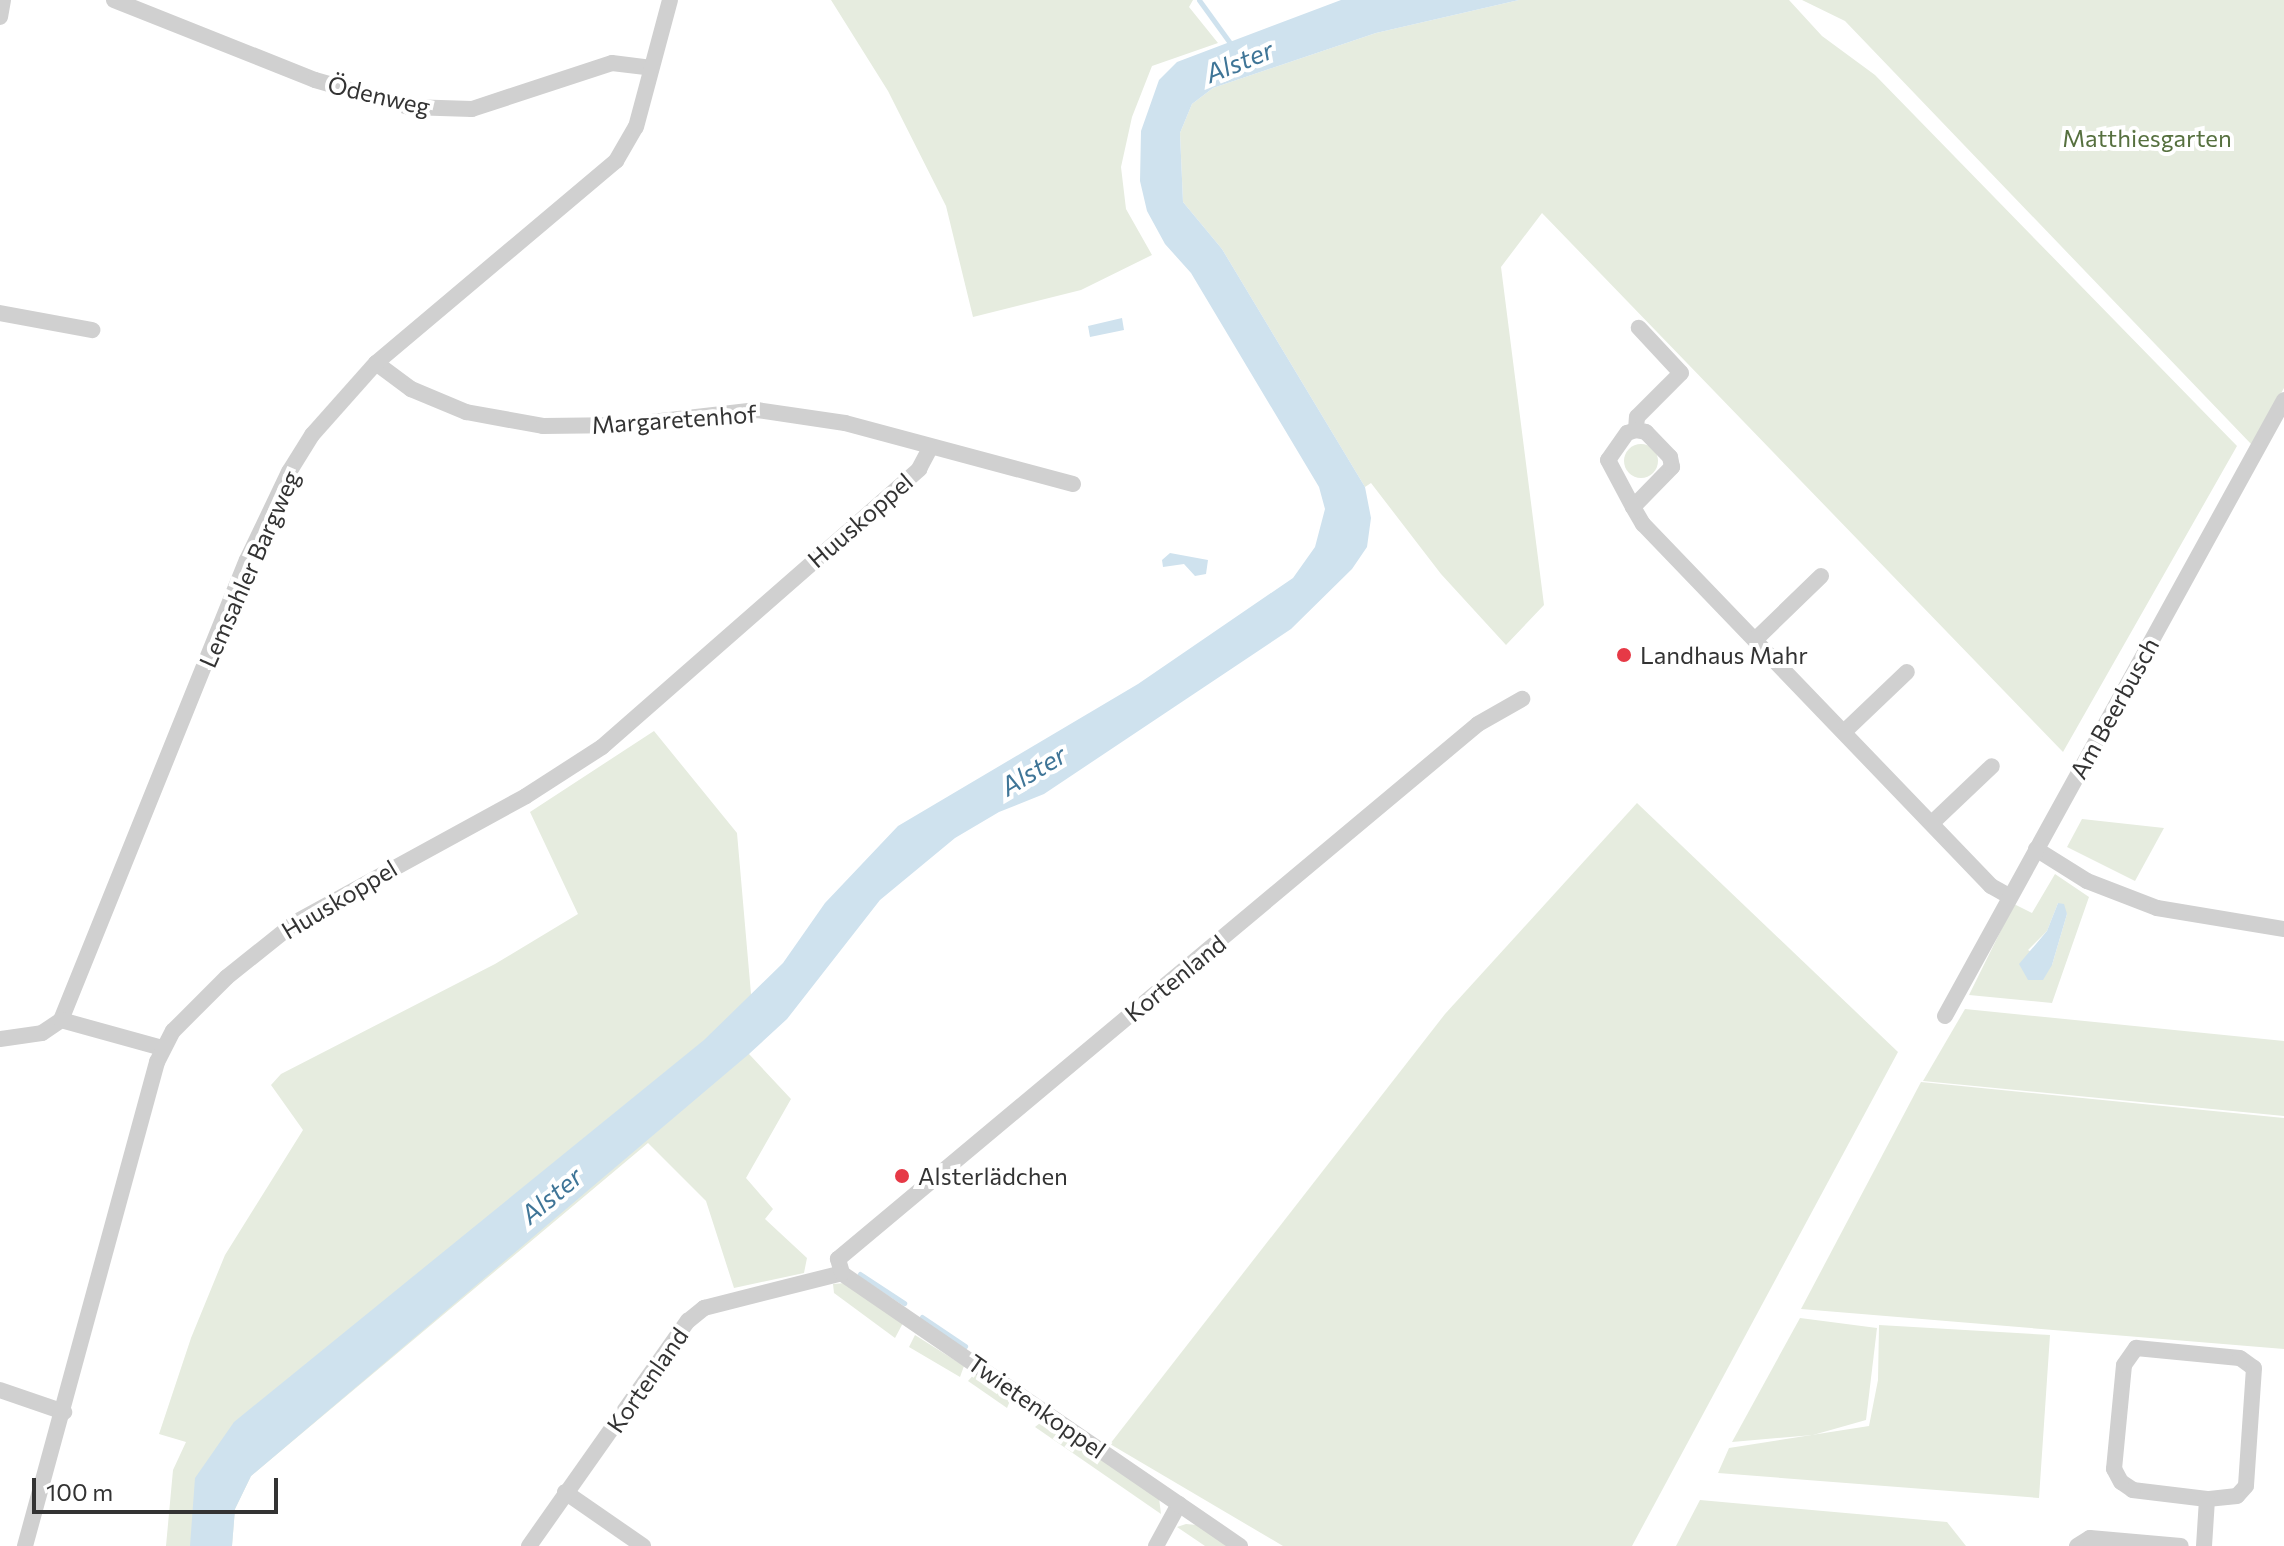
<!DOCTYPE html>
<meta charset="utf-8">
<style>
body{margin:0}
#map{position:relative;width:2284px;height:1546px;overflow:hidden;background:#fff;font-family:Commissioner,sans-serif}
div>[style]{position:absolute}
.green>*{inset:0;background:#e6ecdf}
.round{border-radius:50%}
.water>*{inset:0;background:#cfe2ee}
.stream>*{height:5px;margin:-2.5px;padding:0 2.5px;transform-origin:2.5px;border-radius:2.5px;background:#cfe2ee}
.street>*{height:16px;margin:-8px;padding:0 8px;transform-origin:8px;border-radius:8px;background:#d0d0d0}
.dots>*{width:22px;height:22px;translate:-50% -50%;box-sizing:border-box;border:4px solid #fff;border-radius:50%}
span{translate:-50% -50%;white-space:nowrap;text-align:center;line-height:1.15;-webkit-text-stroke:8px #fff;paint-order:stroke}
.street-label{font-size:24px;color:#333}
.park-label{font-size:24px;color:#56703f}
.poi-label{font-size:24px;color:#333}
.left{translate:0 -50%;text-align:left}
.water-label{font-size:26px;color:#3f7597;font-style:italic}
.scale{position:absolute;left:32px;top:1478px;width:246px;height:36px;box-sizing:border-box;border:4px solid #333;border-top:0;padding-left:10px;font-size:24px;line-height:28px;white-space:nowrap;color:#333;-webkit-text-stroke:6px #fff;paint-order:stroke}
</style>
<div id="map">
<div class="green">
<i style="clip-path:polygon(831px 0,1193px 0,1189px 7px,1218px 43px,1152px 66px,1132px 117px,1121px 167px,1126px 209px,1152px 255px,1081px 290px,973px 317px,946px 206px,888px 91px)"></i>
<i style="clip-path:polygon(1519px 0,1789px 0,1822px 36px,1875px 75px,2237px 446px,2063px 752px,1542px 213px,1501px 267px,1544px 605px,1506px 645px,1441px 574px,1371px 483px,1365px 487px,1222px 249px,1183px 202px,1180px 133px,1192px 104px,1213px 88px,1376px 33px)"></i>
<i style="clip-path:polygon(1802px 0,2284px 0,2284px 388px,2252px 445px,1845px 21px)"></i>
<i class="round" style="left:1624px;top:444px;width:34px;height:34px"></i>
<i style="clip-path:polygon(654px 731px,737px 833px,751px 994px,749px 1054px,791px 1099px,746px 1178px,773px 1209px,765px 1219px,807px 1258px,804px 1273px,734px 1288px,706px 1201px,648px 1143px,251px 1476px,235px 1509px,232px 1546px,166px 1546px,173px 1470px,186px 1442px,159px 1434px,191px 1338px,225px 1255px,303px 1130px,271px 1085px,281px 1074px,495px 964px,578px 914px,530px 812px)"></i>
<i style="clip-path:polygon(1637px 803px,1898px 1052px,1632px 1546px,1283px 1546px,1110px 1444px,1445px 1014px)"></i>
<i style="clip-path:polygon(2082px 819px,2164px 828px,2135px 881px,2067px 847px)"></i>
<i style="clip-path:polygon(evenodd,2055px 874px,2089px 897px,2052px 1003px,1969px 995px,2014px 904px,2032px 913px,2055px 874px,2058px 903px,2067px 914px,2052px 965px,2028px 950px,2047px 931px,2058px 903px)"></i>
<i style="clip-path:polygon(1965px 1009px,2284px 1041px,2284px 1116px,1923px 1081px)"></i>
<i style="clip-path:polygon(1921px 1082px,2284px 1118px,2284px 1349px,1801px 1309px)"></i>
<i style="clip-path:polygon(845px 1283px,903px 1323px,895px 1338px,834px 1293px,833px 1284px)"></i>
<i style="clip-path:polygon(1800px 1318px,1877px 1328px,1866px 1420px,1813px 1435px,1732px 1442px)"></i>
<i style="clip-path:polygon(1879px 1325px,2050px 1335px,2039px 1498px,1718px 1473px,1729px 1448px,1869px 1426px,1878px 1380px)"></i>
<i style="clip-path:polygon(915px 1335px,964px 1366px,960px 1377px,909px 1347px)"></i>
<i style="clip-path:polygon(976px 1372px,1012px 1396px,1007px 1408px,968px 1381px)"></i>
<i style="clip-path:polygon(1045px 1419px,1159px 1498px,1161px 1514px,1035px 1427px)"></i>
<i style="clip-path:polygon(1700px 1500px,1947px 1522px,1966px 1546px,1676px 1546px)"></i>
<i style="clip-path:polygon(1186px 1524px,1197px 1525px,1228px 1546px,1205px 1546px,1177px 1527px)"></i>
</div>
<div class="water">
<i style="clip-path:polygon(1341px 0,1519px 0,1376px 33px,1213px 88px,1192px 104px,1180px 133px,1183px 202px,1222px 249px,1365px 487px,1371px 518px,1367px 547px,1352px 569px,1291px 629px,1044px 794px,999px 812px,955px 838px,880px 900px,787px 1019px,749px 1054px,251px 1476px,235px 1509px,232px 1546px,190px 1546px,195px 1478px,234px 1422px,704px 1040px,783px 963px,825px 903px,898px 826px,1138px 684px,1293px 578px,1315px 547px,1325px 509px,1319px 487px,1191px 273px,1165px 244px,1147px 211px,1140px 181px,1141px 131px,1159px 80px,1177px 62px)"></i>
<i style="clip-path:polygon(1122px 318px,1124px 330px,1090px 337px,1088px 326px)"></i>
<i style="clip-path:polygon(1170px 553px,1208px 560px,1206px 574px,1195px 576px,1184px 564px,1163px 567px,1162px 560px)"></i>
<i style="clip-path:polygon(2058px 903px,2064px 904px,2067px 914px,2052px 965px,2043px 980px,2028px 980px,2019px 964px,2047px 931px)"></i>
</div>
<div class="stream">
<i style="left:1199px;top:0;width:58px;rotate:54.1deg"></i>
<i style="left:860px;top:1274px;width:53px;rotate:33.4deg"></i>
<i style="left:922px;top:1317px;width:52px;rotate:34deg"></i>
</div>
<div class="street">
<i style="left:114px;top:0;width:216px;rotate:21.7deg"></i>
<i style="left:315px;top:80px;width:98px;rotate:16deg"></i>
<i style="left:409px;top:107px;width:63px;rotate:1.8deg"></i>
<i style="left:472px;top:109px;width:147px;rotate:-18.2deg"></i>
<i style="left:612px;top:63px;width:38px;rotate:7deg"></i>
<i style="left:0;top:17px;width:17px;rotate:-80deg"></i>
<i style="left:0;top:313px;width:94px;rotate:10.5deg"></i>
<i style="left:376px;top:363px;width:44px;rotate:36.6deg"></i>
<i style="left:411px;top:389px;width:60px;rotate:22.7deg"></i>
<i style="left:466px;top:412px;width:78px;rotate:10.3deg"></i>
<i style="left:543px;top:426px;width:83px;rotate:-0.7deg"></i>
<i style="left:626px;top:425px;width:132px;rotate:-6.5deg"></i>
<i style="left:757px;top:410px;width:89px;rotate:8.4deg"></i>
<i style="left:845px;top:423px;width:236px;rotate:15deg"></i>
<i style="left:1636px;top:430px;width:13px;rotate:-86deg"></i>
<i style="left:1637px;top:417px;width:62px;rotate:-45deg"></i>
<i style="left:1681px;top:373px;width:62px;rotate:-133deg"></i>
<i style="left:1633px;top:507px;width:56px;rotate:-45.7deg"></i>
<i style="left:1672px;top:467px;width:10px;rotate:-101deg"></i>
<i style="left:1670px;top:457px;width:35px;rotate:-134deg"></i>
<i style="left:1646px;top:432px;width:10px;rotate:-169deg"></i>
<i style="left:1636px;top:430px;width:9px;rotate:162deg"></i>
<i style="left:1627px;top:433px;width:33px;rotate:125deg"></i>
<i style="left:1608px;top:460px;width:53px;rotate:62deg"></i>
<i style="left:1633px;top:507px;width:20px;rotate:60deg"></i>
<i style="left:1643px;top:524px;width:502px;rotate:46.13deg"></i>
<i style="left:1991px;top:886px;width:21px;rotate:29deg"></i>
<i style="left:1755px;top:640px;width:92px;rotate:-44.1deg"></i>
<i style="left:1846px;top:730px;width:84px;rotate:-43.6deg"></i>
<i style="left:1933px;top:822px;width:81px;rotate:-43.5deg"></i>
<i style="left:2036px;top:849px;width:60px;rotate:32.1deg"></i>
<i style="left:2087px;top:881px;width:75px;rotate:21.1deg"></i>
<i style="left:2157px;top:908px;width:129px;rotate:9.4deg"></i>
<i style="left:1945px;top:1016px;width:703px;rotate:-61.17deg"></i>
<i style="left:61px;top:1020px;width:496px;rotate:-68deg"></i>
<i style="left:247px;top:560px;width:98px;rotate:-64.5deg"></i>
<i style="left:289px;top:472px;width:44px;rotate:-58.1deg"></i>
<i style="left:312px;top:435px;width:96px;rotate:-48.4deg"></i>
<i style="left:376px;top:363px;width:314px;rotate:-40.1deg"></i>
<i style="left:616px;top:161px;width:39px;rotate:-60deg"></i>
<i style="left:636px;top:127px;width:131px;rotate:-75deg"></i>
<i style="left:0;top:1039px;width:42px;rotate:-8.1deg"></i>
<i style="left:42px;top:1033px;width:23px;rotate:-34deg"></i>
<i style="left:61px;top:1020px;width:105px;rotate:15.5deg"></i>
<i style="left:2136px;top:1348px;width:104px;rotate:5.5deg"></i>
<i style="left:2240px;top:1358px;width:17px;rotate:36deg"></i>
<i style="left:2254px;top:1368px;width:118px;rotate:93.9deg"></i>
<i style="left:2246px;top:1486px;width:13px;rotate:132deg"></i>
<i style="left:2237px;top:1496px;width:30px;rotate:174deg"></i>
<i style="left:2207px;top:1499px;width:75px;rotate:-173.1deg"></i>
<i style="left:2133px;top:1490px;width:14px;rotate:-146deg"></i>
<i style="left:2121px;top:1482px;width:15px;rotate:-118deg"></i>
<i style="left:2114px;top:1469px;width:104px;rotate:-84.5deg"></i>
<i style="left:2124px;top:1365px;width:21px;rotate:-55deg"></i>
<i style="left:0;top:1390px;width:68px;rotate:19deg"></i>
<i style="left:565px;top:1492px;width:95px;rotate:34.7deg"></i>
<i style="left:25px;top:1546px;width:502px;rotate:-74.74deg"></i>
<i style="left:157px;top:1062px;width:35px;rotate:-63deg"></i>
<i style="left:173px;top:1031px;width:76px;rotate:-45deg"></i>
<i style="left:227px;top:977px;width:88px;rotate:-38.6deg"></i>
<i style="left:296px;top:922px;width:262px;rotate:-28.7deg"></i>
<i style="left:526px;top:796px;width:90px;rotate:-32.8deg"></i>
<i style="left:602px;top:747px;width:422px;rotate:-41.2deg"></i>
<i style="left:919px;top:469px;width:24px;rotate:-62deg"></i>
<i style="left:529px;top:1546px;width:276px;rotate:-54.8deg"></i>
<i style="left:688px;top:1321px;width:21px;rotate:-39deg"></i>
<i style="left:704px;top:1308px;width:142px;rotate:-14.2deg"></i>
<i style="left:1156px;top:1546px;width:48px;rotate:-61.3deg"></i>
<i style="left:1240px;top:1546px;width:483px;rotate:-145.6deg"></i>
<i style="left:842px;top:1273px;width:15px;rotate:-106deg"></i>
<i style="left:838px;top:1259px;width:834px;rotate:-39.89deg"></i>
<i style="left:1478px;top:724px;width:51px;rotate:-29.6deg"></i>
<i style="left:2077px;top:1546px;width:15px;rotate:-32deg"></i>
<i style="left:2090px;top:1538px;width:91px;rotate:5deg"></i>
<i style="left:2204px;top:1546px;width:47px;rotate:-86.3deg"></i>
</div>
<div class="dots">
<i style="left:1624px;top:655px;background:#e63946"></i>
<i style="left:902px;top:1176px;background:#e63946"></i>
</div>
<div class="street-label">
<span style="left:379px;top:95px;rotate:13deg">Ödenweg</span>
<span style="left:674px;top:419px;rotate:-4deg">Margaretenhof</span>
<span style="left:860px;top:520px;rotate:-41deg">Huuskoppel</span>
<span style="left:249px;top:569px;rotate:-66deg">Lemsahler Bargweg</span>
<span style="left:2114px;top:708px;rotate:-61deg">Am Beerbusch</span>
<span style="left:339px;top:899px;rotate:-31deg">Huuskoppel</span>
<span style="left:1175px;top:978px;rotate:-39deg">Kortenland</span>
<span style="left:647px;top:1380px;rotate:-55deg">Kortenland</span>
<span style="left:1037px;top:1406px;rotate:35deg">Twietenkoppel</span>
</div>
<div class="park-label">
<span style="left:2147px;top:138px">Matthiesgarten</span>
</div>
<div class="poi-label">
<span class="left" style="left:1640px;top:655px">Landhaus Mahr</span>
<span class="left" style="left:918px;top:1176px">Alsterlädchen</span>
</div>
<div class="water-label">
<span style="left:1239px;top:61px;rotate:-22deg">Alster</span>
<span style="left:1033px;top:770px;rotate:-31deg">Alster</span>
<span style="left:551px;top:1195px;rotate:-40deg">Alster</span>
</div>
<div class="scale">100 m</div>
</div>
